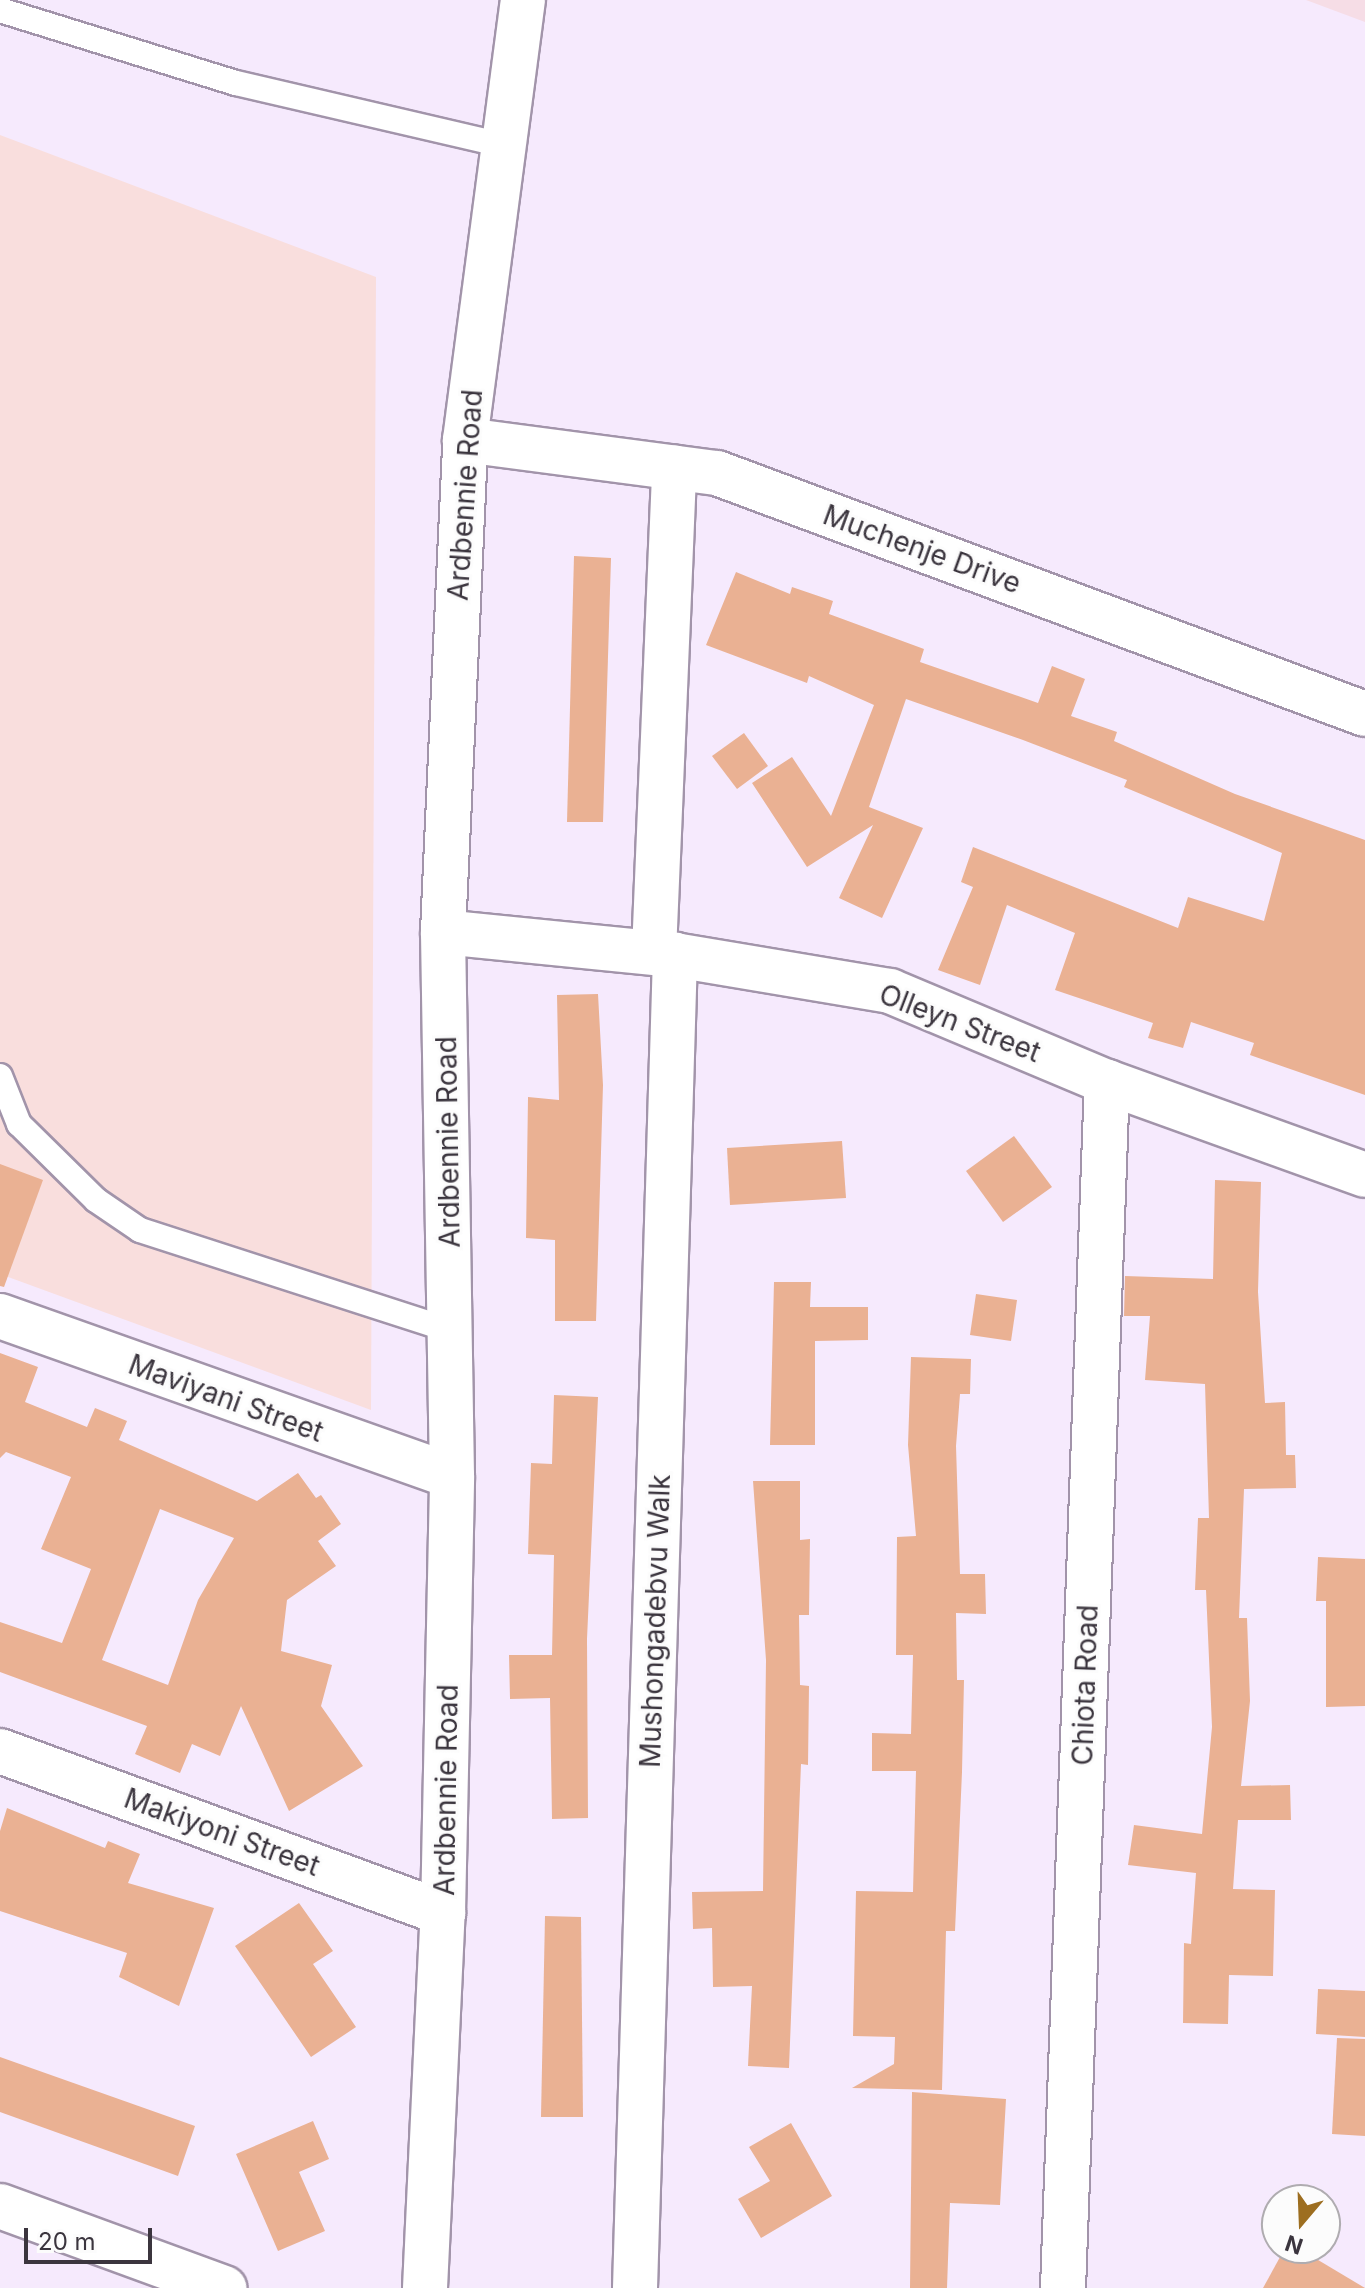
<!DOCTYPE html>
<style>
body{margin:0}
#map{position:relative;width:1365px;height:2288px;overflow:hidden;background:#f6eafd;font-family:Inter,sans-serif}
div>[style]{position:absolute}
.industrial>*{inset:0;background:#f6dde6}
.education>*{inset:0;background:#f9dedd}
.building>*{inset:0;background:#eab193}
.roads{filter:drop-shadow(2px 0 #a294aa) drop-shadow(-2px 0 #a294aa) drop-shadow(0 2px #a294aa) drop-shadow(0 -2px #a294aa)}
.service>*{height:24px;margin:-12px;padding:0 12px;transform-origin:12px;border-radius:12px;background:#fff}
.minor>*{height:44px;margin:-22px;padding:0 22px;transform-origin:22px;border-radius:22px;background:#fff}
.secondary>*{height:44px;margin:-22px;padding:0 22px;transform-origin:22px;border-radius:22px;background:#fff}
span{translate:-50% -50%;white-space:nowrap;text-align:center;line-height:1.15;-webkit-text-stroke:6px #fcfcfc;paint-order:stroke}
.street-label{font-size:28px;color:#3b353e}
.north{position:absolute;left:1261px;top:2184px;width:80px;height:80px;box-sizing:border-box;background:#fcfcfc;border:2px solid #afacb0;border-radius:50%;rotate:199deg;font-size:22px;font-weight:700;line-height:32px;text-align:center;color:#3b353e}
.north::after{content:'';display:block;margin:auto;width:28px;height:36px;background:#9d6e20;clip-path:polygon(50% 0,100% 100%,50% 72%,0 100%)}
.scale{position:absolute;left:24px;top:2228px;width:128px;height:36px;box-sizing:border-box;border:4px solid #3b353e;border-top:0;padding-left:10px;font-size:24px;line-height:28px;white-space:nowrap;color:#3b353e;-webkit-text-stroke:6px #fcfcfc;paint-order:stroke}
</style>
<div id="map">
<div class="industrial">
<i style="clip-path:polygon(1306px 0,1365px 0,1365px 22px)"></i>
</div>
<div class="education">
<i style="clip-path:polygon(0 135px,376px 277px,371px 1410px,0 1274px)"></i>
</div>
<div class="building">
<i style="clip-path:polygon(574px 556px,611px 558px,603px 822px,567px 822px)"></i>
<i style="clip-path:polygon(736px 572px,790px 594px,792px 587px,833px 601px,829px 614px,924px 649px,920px 662px,1038px 703px,1052px 666px,1085px 679px,1071px 716px,1117px 732px,1114px 741px,1235px 794px,1365px 840px,1365px 1095px,1250px 1055px,1254px 1043px,1191px 1022px,1183px 1048px,1148px 1038px,1153px 1023px,1055px 990px,1075px 933px,1007px 905px,980px 985px,938px 970px,973px 887px,961px 882px,973px 847px,1178px 928px,1188px 897px,1264px 921px,1282px 853px,1124px 787px,1127px 780px,1023px 740px,906px 699px,869px 807px,923px 828px,882px 918px,839px 898px,873px 825px,807px 867px,752px 783px,792px 757px,831px 816px,874px 705px,809px 676px,807px 683px,706px 645px)"></i>
<i style="clip-path:polygon(744px 733px,768px 766px,737px 789px,712px 756px)"></i>
<i style="clip-path:polygon(598px 994px,603px 1085px,596px 1321px,555px 1321px,555px 1240px,526px 1238px,528px 1097px,559px 1100px,557px 995px)"></i>
<i style="clip-path:polygon(1014px 1136px,1052px 1187px,1003px 1222px,966px 1171px)"></i>
<i style="clip-path:polygon(842px 1141px,846px 1198px,730px 1205px,727px 1148px)"></i>
<i style="clip-path:polygon(0 1164px,43px 1180px,4px 1287px,0 1286px)"></i>
<i style="clip-path:polygon(1215px 1180px,1261px 1182px,1258px 1292px,1265px 1403px,1285px 1402px,1286px 1455px,1295px 1455px,1296px 1488px,1244px 1489px,1239px 1618px,1247px 1618px,1250px 1701px,1241px 1786px,1290px 1785px,1291px 1820px,1238px 1820px,1233px 1889px,1275px 1890px,1273px 1976px,1229px 1975px,1228px 2024px,1183px 2023px,1184px 1943px,1191px 1944px,1196px 1873px,1128px 1865px,1134px 1825px,1202px 1834px,1212px 1727px,1206px 1590px,1195px 1590px,1198px 1518px,1209px 1518px,1205px 1384px,1145px 1380px,1150px 1316px,1124px 1316px,1125px 1276px,1213px 1279px)"></i>
<i style="clip-path:polygon(774px 1282px,811px 1282px,810px 1307px,868px 1307px,868px 1340px,815px 1341px,815px 1445px,770px 1445px)"></i>
<i style="clip-path:polygon(976px 1294px,1017px 1300px,1011px 1341px,970px 1335px)"></i>
<i style="clip-path:polygon(evenodd,0 1353px,38px 1367px,25px 1402px,87px 1427px,95px 1408px,127px 1421px,119px 1440px,257px 1501px,298px 1473px,316px 1498px,321px 1495px,341px 1524px,318px 1541px,336px 1566px,287px 1600px,281px 1651px,332px 1665px,321px 1706px,363px 1766px,289px 1811px,241px 1706px,220px 1756px,192px 1744px,180px 1773px,135px 1754px,147px 1726px,0 1672px,0 1622px,62px 1643px,91px 1569px,41px 1549px,71px 1477px,6px 1452px,0 1458px,0 1353px,160px 1509px,234px 1538px,198px 1600px,168px 1685px,102px 1660px,160px 1509px)"></i>
<i style="clip-path:polygon(911px 1357px,971px 1359px,970px 1394px,960px 1394px,956px 1446px,960px 1574px,985px 1574px,986px 1614px,956px 1613px,957px 1680px,964px 1680px,962px 1772px,955px 1931px,946px 1931px,942px 2090px,852px 2088px,894px 2064px,895px 2037px,853px 2036px,856px 1891px,913px 1892px,916px 1771px,872px 1771px,872px 1733px,911px 1734px,913px 1655px,896px 1655px,897px 1537px,916px 1536px,908px 1445px)"></i>
<i style="clip-path:polygon(554px 1395px,598px 1397px,587px 1639px,588px 1818px,552px 1819px,550px 1698px,510px 1699px,509px 1655px,552px 1655px,554px 1555px,528px 1554px,531px 1463px,552px 1464px)"></i>
<i style="clip-path:polygon(753px 1481px,800px 1481px,800px 1540px,810px 1539px,809px 1615px,799px 1615px,800px 1685px,809px 1686px,808px 1765px,801px 1764px,789px 2068px,748px 2066px,752px 1986px,713px 1987px,712px 1928px,693px 1929px,692px 1892px,763px 1891px,766px 1660px)"></i>
<i style="clip-path:polygon(1318px 1557px,1365px 1559px,1365px 1706px,1326px 1707px,1326px 1601px,1316px 1601px)"></i>
<i style="clip-path:polygon(7px 1808px,105px 1848px,108px 1841px,140px 1854px,128px 1883px,214px 1908px,179px 2006px,119px 1977px,127px 1953px,0 1911px,0 1831px)"></i>
<i style="clip-path:polygon(299px 1903px,333px 1951px,313px 1964px,356px 2027px,311px 2057px,235px 1946px)"></i>
<i style="clip-path:polygon(545px 1916px,581px 1917px,583px 2117px,541px 2117px)"></i>
<i style="clip-path:polygon(1318px 1989px,1365px 1991px,1365px 2037px,1316px 2034px)"></i>
<i style="clip-path:polygon(1337px 2038px,1365px 2039px,1365px 2136px,1332px 2134px)"></i>
<i style="clip-path:polygon(0 2057px,195px 2126px,178px 2176px,0 2112px)"></i>
<i style="clip-path:polygon(912px 2092px,1006px 2099px,1000px 2205px,950px 2203px,947px 2288px,910px 2288px)"></i>
<i style="clip-path:polygon(313px 2121px,329px 2159px,299px 2172px,325px 2231px,278px 2251px,236px 2154px)"></i>
<i style="clip-path:polygon(791px 2123px,832px 2196px,761px 2238px,738px 2199px,770px 2181px,749px 2147px)"></i>
<i style="clip-path:polygon(1285px 2248px,1298px 2248px,1365px 2288px,1263px 2288px)"></i>
</div>
<div class="roads">
<div class="service">
<i style="left:0;top:10px;width:247px;rotate:17.2deg"></i>
<i style="left:236px;top:83px;width:270px;rotate:13.1deg"></i>
<i style="left:0;top:1076px;width:52px;rotate:68.4deg"></i>
<i style="left:19px;top:1124px;width:108px;rotate:44.6deg"></i>
<i style="left:96px;top:1200px;width:53px;rotate:34.3deg"></i>
<i style="left:140px;top:1230px;width:328px;rotate:17.9deg"></i>
</div>
<div class="minor">
<i style="left:465px;top:440px;width:254px;rotate:7.5deg"></i>
<i style="left:717px;top:473px;width:691px;rotate:20.4deg"></i>
<i style="left:443px;top:932px;width:233px;rotate:5.7deg"></i>
<i style="left:675px;top:955px;width:218px;rotate:9.5deg"></i>
<i style="left:890px;top:991px;width:235px;rotate:22.8deg"></i>
<i style="left:1107px;top:1082px;width:274px;rotate:19.8deg"></i>
<i style="left:654px;top:952px;width:485px;rotate:-87.6deg"></i>
<i style="left:0;top:1316px;width:479px;rotate:19.5deg"></i>
<i style="left:0;top:1751px;width:472px;rotate:20.1deg"></i>
<i style="left:0;top:2206px;width:239px;rotate:20.1deg"></i>
<i style="left:635px;top:2288px;width:1334px;rotate:-88.28deg"></i>
<i style="left:1063px;top:2288px;width:1207px;rotate:-87.91deg"></i>
</div>
<div class="secondary">
<i style="left:425px;top:2288px;width:375px;rotate:-87.3deg"></i>
<i style="left:443px;top:1913px;width:437px;rotate:-88.8deg"></i>
<i style="left:452px;top:1476px;width:544px;rotate:-90.95deg"></i>
<i style="left:443px;top:932px;width:492px;rotate:-87.4deg"></i>
<i style="left:465px;top:440px;width:444px;rotate:-82.5deg"></i>
</div>
</div>
<div class="street-label">
<span style="left:465px;top:495px;rotate:-86deg">Ardbennie Road</span>
<span style="left:922px;top:549px;rotate:20deg">Muchenje Drive</span>
<span style="left:960px;top:1023px;rotate:21deg">Olleyn Street</span>
<span style="left:448px;top:1142px;rotate:-91deg">Ardbennie Road</span>
<span style="left:226px;top:1398px;rotate:20deg">Maviyani Street</span>
<span style="left:655px;top:1621px;rotate:-88deg">Mushongadebvu Walk</span>
<span style="left:1085px;top:1685px;rotate:-88deg">Chiota Road</span>
<span style="left:446px;top:1790px;rotate:-89deg">Ardbennie Road</span>
<span style="left:222px;top:1832px;rotate:20deg">Makiyoni Street</span>
</div>
<div class="north">N</div>
<div class="scale">20 m</div>
</div>
